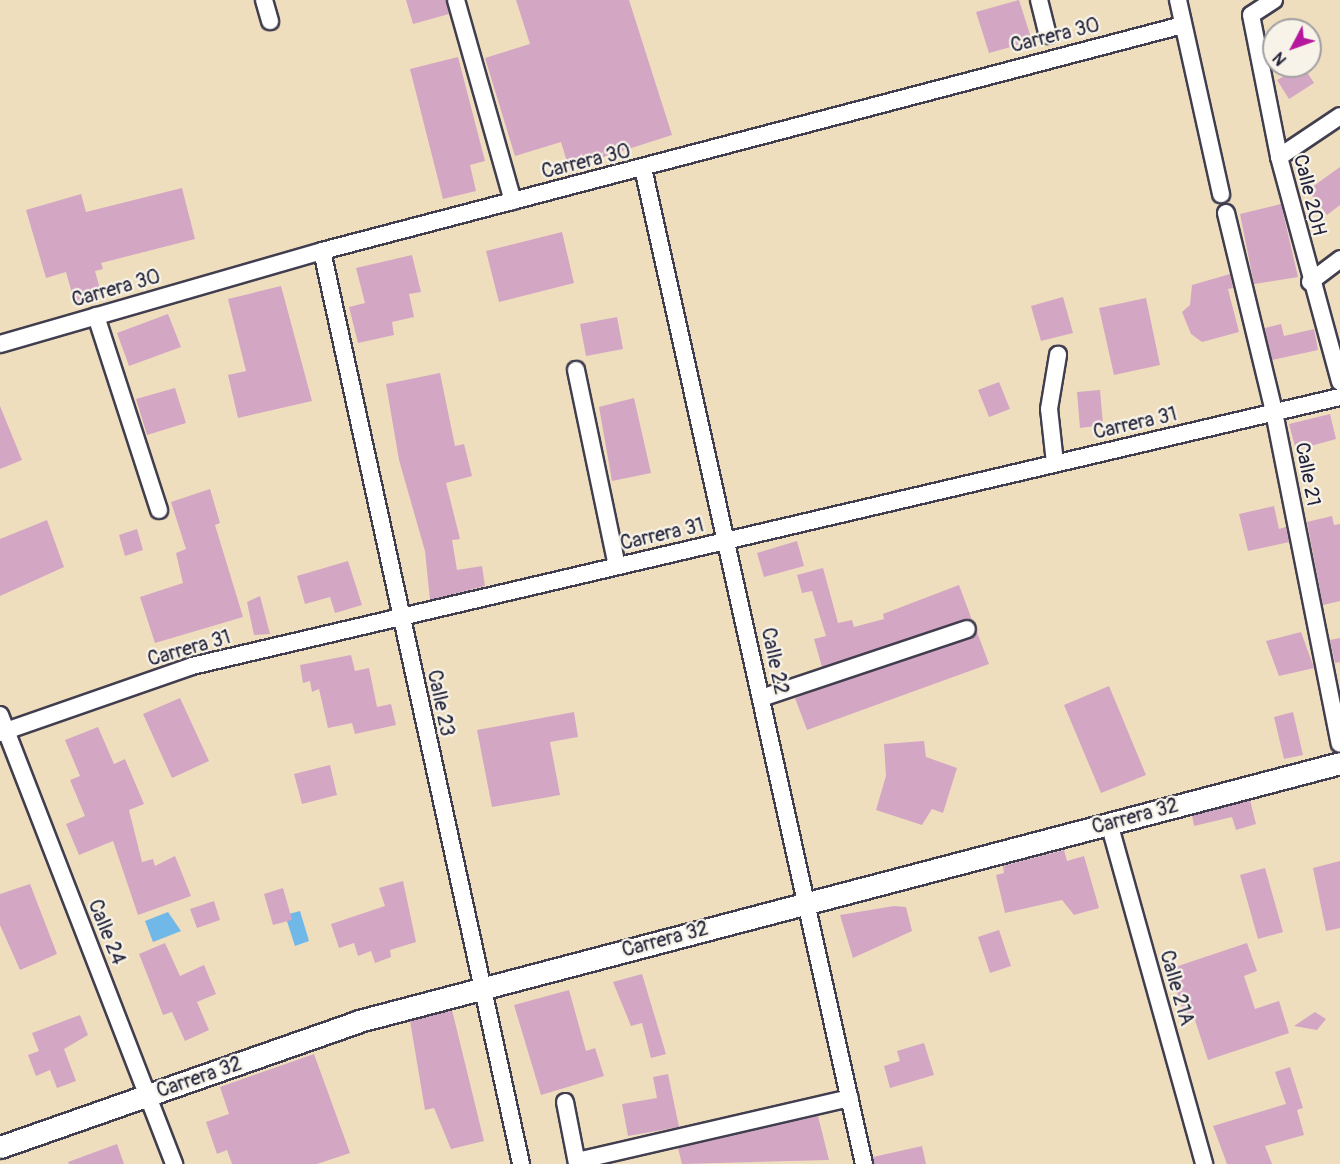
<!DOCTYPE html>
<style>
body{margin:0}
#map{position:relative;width:1340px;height:1164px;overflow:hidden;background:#efdebe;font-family:Pangolin,sans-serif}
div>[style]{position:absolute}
.water>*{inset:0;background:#70b8e8}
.building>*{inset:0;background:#d3a6c4}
.roads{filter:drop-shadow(2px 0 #413e4f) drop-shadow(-2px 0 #413e4f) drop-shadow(0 2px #413e4f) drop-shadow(0 -2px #413e4f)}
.minor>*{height:16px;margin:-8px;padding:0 8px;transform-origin:8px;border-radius:8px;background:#fff}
.tertiary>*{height:21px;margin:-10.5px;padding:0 10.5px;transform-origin:10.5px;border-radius:10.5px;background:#fff}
span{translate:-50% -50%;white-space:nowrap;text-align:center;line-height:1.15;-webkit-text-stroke:4.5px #f7f3e8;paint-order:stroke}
.street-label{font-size:20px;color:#22223b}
.north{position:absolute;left:1262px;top:18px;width:60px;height:60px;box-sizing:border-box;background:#f7f3e8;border:2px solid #a29fa3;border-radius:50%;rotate:229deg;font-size:16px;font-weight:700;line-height:24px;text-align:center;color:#22223b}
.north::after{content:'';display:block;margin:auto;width:21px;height:27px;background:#b5179e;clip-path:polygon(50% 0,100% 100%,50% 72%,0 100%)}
</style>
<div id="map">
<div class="water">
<i style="clip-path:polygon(300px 911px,309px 941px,295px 946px,285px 915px)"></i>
<i style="clip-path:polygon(168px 912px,181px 931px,153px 942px,145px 921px)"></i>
</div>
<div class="building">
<i style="clip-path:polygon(406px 0,446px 0,449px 14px,413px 24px)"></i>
<i style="clip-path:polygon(516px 0,629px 0,672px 135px,569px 168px,561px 142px,515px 156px,485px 58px,530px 44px)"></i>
<i style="clip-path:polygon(1019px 0,1032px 41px,989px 53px,976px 12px)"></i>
<i style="clip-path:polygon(458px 57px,485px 161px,470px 165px,476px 191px,443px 199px,410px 69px)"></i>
<i style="clip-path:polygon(1303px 66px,1314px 83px,1289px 99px,1277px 80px)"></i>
<i style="clip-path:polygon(1340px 167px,1340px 205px,1327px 215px,1308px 190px)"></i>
<i style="clip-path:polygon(182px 188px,195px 239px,101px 263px,103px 269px,95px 271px,102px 296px,75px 304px,66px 272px,46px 278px,26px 210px,81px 194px,86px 212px)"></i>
<i style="clip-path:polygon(1281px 204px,1298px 277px,1254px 284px,1240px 214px)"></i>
<i style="clip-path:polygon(562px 232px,574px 283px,499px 302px,486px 251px)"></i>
<i style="clip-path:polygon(412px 255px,421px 292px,409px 294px,414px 317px,392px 322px,394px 335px,358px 343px,349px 307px,365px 303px,356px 268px)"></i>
<i style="clip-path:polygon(1230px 274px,1233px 288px,1228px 289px,1239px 332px,1202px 342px,1191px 334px,1182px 312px,1190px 305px,1192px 285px)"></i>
<i style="clip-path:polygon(281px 286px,312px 401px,238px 418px,228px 375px,246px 371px,228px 299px)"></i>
<i style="clip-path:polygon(1063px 297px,1073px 333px,1041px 341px,1031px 306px)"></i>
<i style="clip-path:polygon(1146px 298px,1160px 365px,1114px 375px,1099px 308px)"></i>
<i style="clip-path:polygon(168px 314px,181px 347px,129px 366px,117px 333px)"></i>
<i style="clip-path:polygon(617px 317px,623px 349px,586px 356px,580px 324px)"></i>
<i style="clip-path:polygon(1281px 324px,1284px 336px,1314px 329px,1318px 350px,1272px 360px,1265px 328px)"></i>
<i style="clip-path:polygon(440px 373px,455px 446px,464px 444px,472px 476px,446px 483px,460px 539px,452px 540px,457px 570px,482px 566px,485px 586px,430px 600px,425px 551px,399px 460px,386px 384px)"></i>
<i style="clip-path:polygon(999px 382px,1010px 409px,989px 417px,978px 390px)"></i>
<i style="clip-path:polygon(175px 388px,186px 423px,147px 435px,136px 399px)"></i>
<i style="clip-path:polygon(1100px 390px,1103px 425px,1080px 428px,1077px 392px)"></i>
<i style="clip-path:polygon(634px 398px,651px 473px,612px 481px,599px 407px)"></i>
<i style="clip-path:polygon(0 406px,22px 460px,0 469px)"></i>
<i style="clip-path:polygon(1330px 414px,1336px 439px,1296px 450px,1289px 424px)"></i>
<i style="clip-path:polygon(210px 489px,220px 523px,215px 525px,243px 617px,155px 643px,140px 597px,183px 583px,176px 553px,186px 549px,171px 502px)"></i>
<i style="clip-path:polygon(1274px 506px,1279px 529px,1286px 527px,1289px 542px,1248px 551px,1239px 514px)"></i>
<i style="clip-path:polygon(1332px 516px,1334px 525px,1340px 524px,1340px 601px,1323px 605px,1307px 522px)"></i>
<i style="clip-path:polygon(47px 520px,64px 567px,0 596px,0 539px)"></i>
<i style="clip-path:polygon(137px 529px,143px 550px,125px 556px,119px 535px)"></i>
<i style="clip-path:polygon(797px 541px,804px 566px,764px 577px,757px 553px)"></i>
<i style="clip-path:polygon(348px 561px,362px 605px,335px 613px,330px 597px,305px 604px,297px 576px)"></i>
<i style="clip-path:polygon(823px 568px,838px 623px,852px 620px,854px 627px,884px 619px,883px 614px,959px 585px,972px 620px,822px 667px,814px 639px,826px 636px,812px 591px,802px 593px,797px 575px)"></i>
<i style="clip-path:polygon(260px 596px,270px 634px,254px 635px,247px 602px)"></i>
<i style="clip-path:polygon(977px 632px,989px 664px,807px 730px,795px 698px)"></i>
<i style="clip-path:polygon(1301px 632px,1314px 668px,1279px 676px,1266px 641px)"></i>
<i style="clip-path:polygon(1340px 638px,1340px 662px,1335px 663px,1330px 640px)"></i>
<i style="clip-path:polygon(351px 655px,355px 671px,369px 668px,377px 707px,391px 704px,396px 725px,355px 734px,352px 723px,328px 728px,319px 689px,312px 692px,310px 681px,303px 683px,300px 665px)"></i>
<i style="clip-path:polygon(1109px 686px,1146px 775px,1101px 793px,1064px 705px)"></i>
<i style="clip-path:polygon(180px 698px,209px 761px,172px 778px,143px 714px)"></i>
<i style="clip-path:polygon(574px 712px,578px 737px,550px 742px,560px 795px,492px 807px,477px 730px)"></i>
<i style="clip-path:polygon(1293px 712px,1303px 755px,1284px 759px,1274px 717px)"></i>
<i style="clip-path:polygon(98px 727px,114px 764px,125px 759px,144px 804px,129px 810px,142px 862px,153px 859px,155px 866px,175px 856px,191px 896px,138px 915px,113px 841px,79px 855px,66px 824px,85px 816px,70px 780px,80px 776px,65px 740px)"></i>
<i style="clip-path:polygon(924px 741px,926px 757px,957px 768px,943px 813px,932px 809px,922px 825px,876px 810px,886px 776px,884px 744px)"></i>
<i style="clip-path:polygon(330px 765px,337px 795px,302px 804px,294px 774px)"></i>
<i style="clip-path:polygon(1250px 800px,1256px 824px,1236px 830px,1232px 817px,1194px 826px,1192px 815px)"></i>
<i style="clip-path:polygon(1064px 850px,1067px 861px,1084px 856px,1099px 908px,1074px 915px,1062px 900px,1005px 913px,996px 875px,1004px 873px,1003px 866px)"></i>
<i style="clip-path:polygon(1340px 861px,1340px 928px,1326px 931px,1313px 868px)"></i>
<i style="clip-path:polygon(1265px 868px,1283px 932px,1258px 939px,1240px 875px)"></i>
<i style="clip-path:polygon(403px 881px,416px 942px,390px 950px,391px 957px,375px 963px,371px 951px,358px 956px,354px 943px,339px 948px,331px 924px,385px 906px,379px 888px)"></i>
<i style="clip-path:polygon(30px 884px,57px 954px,20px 970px,0 925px,0 894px)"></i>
<i style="clip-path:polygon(283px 888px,292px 920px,273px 925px,264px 894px)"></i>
<i style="clip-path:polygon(214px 901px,220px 920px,197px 928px,190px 909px)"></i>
<i style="clip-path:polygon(894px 906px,906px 907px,912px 931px,853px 958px,840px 915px)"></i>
<i style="clip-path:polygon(999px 930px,1011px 966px,990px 973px,978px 937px)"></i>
<i style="clip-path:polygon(165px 943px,180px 976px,204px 965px,216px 994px,197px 1002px,209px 1030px,185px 1041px,172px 1012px,163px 1015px,139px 954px)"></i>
<i style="clip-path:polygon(1247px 943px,1257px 971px,1244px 976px,1255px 1009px,1279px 1001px,1289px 1033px,1208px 1060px,1195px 1020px,1187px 1022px,1169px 969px)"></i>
<i style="clip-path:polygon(642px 974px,666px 1054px,651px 1058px,642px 1023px,631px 1026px,613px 982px)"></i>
<i style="clip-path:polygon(569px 990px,586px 1051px,595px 1048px,604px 1076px,541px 1095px,514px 1005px)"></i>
<i style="clip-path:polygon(452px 1010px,484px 1141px,451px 1149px,434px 1108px,425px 1110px,410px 1021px)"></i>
<i style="clip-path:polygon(1315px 1012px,1326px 1019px,1317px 1030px,1294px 1026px)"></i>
<i style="clip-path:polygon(80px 1015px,88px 1035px,64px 1049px,76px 1081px,57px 1088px,50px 1070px,36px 1076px,28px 1055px,39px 1051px,32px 1033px)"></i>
<i style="clip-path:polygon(924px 1043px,934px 1075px,890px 1088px,884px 1066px,900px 1061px,897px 1051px)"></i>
<i style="clip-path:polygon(314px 1054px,350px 1153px,317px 1164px,232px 1164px,227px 1150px,217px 1154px,206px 1122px,229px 1114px,220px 1087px)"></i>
<i style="clip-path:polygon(1290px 1067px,1303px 1108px,1297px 1110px,1304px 1135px,1265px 1146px,1272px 1164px,1227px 1164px,1213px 1126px,1286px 1104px,1275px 1072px)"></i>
<i style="clip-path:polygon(668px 1074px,679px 1127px,628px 1136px,622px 1104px,657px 1098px,653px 1077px)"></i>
<i style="clip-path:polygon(818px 1116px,829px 1160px,682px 1164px,678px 1148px)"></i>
<i style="clip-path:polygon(117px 1144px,124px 1164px,69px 1164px,68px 1162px)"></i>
<i style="clip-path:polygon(922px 1146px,926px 1164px,874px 1164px,873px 1157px)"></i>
</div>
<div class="roads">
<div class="minor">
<i style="left:264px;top:0;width:22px;rotate:74deg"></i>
<i style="left:456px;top:0;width:209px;rotate:74.2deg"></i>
<i style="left:1039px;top:0;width:36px;rotate:76deg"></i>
<i style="left:1178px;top:0;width:199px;rotate:77.5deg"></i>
<i style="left:1274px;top:0;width:27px;rotate:147deg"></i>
<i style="left:1251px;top:15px;width:145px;rotate:78.8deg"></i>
<i style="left:1279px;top:157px;width:233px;rotate:74.8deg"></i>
<i style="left:1279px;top:157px;width:73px;rotate:-33.9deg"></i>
<i style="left:643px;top:168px;width:1020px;rotate:77.49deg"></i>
<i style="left:1226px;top:213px;width:205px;rotate:76.4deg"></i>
<i style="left:1274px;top:412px;width:338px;rotate:78.8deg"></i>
<i style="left:322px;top:251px;width:934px;rotate:77.7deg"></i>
<i style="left:1310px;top:282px;width:38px;rotate:-37deg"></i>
<i style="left:96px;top:316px;width:204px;rotate:72deg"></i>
<i style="left:0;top:344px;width:335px;rotate:-16.1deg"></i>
<i style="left:322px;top:251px;width:890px;rotate:-14.71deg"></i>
<i style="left:576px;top:370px;width:200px;rotate:78.2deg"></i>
<i style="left:1055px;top:463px;width:54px;rotate:-96.3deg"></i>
<i style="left:1049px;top:409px;width:55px;rotate:-80.5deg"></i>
<i style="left:761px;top:698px;width:217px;rotate:-18.5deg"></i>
<i style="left:0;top:715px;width:482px;rotate:68.8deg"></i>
<i style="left:0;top:733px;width:203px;rotate:-19.2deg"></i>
<i style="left:192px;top:666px;width:1179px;rotate:-13.19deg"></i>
<i style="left:1109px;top:823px;width:354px;rotate:74.4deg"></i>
<i style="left:565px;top:1102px;width:63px;rotate:79deg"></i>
<i style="left:577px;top:1161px;width:280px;rotate:-13deg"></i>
</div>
<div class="tertiary">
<i style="left:0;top:1147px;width:380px;rotate:-19.3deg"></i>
<i style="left:359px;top:1021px;width:1014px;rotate:-14.73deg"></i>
</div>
</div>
<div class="street-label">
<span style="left:1055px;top:35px;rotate:-14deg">Carrera 30</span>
<span style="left:586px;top:161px;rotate:-14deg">Carrera 30</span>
<span style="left:1310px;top:195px;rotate:76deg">Calle 20H</span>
<span style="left:116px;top:288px;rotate:-16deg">Carrera 30</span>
<span style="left:1135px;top:423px;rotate:-13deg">Carrera 31</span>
<span style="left:1308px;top:474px;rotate:79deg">Calle 21</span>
<span style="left:662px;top:534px;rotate:-13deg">Carrera 31</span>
<span style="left:189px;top:648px;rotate:-16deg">Carrera 31</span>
<span style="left:775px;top:661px;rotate:78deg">Calle 22</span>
<span style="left:441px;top:703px;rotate:78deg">Calle 23</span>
<span style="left:1135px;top:816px;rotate:-15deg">Carrera 32</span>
<span style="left:107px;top:932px;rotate:68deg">Calle 24</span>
<span style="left:665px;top:939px;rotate:-15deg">Carrera 32</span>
<span style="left:1177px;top:988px;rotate:74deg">Calle 21A</span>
<span style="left:199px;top:1077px;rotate:-19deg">Carrera 32</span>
</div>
<div class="north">N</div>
</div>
